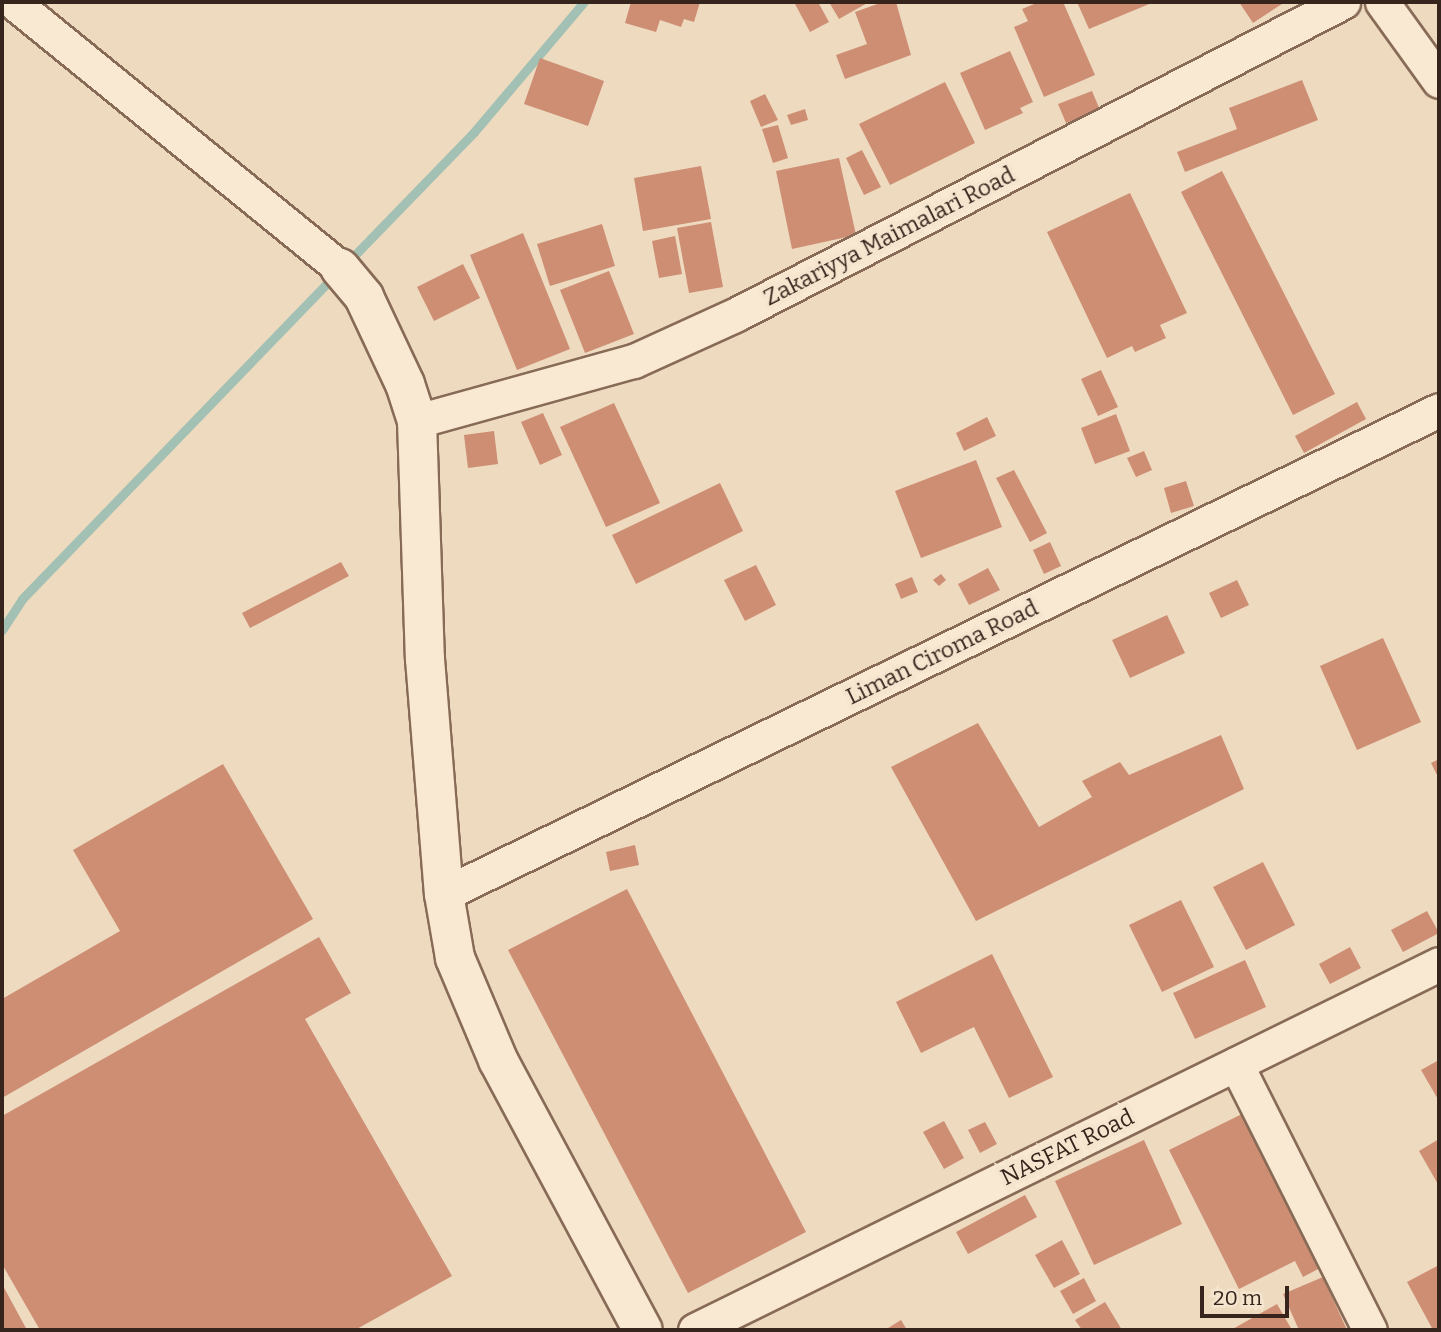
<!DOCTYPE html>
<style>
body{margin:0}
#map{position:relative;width:1441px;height:1332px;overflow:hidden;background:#eedabf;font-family:Bitter,serif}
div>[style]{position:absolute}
.stream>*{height:9px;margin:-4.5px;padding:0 4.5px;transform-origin:4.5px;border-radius:4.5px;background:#a2c0b3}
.building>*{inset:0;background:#cd8e74}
.roads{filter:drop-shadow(2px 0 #876b57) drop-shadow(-2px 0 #876b57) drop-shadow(0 2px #876b57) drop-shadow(0 -2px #876b57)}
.street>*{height:33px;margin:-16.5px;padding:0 16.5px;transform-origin:16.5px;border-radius:16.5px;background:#f9e8d2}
.secondary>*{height:38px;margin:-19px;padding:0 19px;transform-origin:19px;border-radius:19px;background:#f9e8d2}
span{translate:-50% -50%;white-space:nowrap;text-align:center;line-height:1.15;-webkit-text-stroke:7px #f5e5ce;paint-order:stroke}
.street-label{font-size:23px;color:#36251c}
.frame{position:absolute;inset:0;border:4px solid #36251c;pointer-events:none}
.scale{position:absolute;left:1200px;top:1286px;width:89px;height:32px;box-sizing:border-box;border:4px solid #36251c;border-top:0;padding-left:9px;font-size:21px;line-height:24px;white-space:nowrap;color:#36251c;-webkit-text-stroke:5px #f5e5ce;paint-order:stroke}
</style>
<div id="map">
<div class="stream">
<i style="left:348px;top:262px;width:181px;rotate:-45.9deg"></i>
<i style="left:474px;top:132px;width:170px;rotate:-49.8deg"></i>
<i style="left:2px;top:630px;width:37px;rotate:-57deg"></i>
<i style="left:22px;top:599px;width:450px;rotate:-46deg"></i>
</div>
<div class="building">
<i style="clip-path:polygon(631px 2px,700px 2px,694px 22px,684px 19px,681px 27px,660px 20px,656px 32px,625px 23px)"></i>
<i style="clip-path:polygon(794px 2px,818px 2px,829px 22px,810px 32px)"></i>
<i style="clip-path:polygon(829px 2px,869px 2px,839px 19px)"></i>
<i style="clip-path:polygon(883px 2px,896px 2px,911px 55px,845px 79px,836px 55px,867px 44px,855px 12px)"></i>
<i style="clip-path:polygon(1039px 2px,1063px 2px,1095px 75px,1044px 97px,1014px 27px,1028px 21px,1022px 9px)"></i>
<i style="clip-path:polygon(1077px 2px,1154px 2px,1089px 29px)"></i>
<i style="clip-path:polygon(1239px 2px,1285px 2px,1253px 23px)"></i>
<i style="clip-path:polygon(1010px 51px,1033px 102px,1020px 108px,1023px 113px,985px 130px,960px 73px)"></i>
<i style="clip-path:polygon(540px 58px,604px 81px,588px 126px,524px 104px)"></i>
<i style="clip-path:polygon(1302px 80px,1318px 120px,1185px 172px,1177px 152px,1237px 129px,1229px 108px)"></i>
<i style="clip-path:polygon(945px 82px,975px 143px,890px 185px,859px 124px)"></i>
<i style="clip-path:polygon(1092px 91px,1100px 110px,1066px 123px,1058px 104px)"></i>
<i style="clip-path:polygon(765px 94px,778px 120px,761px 127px,750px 101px)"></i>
<i style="clip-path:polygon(805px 109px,808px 120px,791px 125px,787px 115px)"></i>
<i style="clip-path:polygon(778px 125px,788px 158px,773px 163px,762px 129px)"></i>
<i style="clip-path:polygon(862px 150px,881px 187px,864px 195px,846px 158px)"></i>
<i style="clip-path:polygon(839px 158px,856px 235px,792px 249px,776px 171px)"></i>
<i style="clip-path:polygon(701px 166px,711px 219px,643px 231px,634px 178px)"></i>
<i style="clip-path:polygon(1222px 171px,1335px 394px,1293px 415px,1181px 192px)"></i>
<i style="clip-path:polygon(1130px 193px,1187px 313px,1160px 325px,1166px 338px,1135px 352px,1132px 346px,1107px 358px,1047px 232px)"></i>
<i style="clip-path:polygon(711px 222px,723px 287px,689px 293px,677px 228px)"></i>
<i style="clip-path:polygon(602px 224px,615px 266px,550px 286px,537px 244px)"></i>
<i style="clip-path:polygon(523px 233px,570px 349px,517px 370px,470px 255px)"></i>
<i style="clip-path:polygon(675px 236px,682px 274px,659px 278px,652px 241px)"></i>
<i style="clip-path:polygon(463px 264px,480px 298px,434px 321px,417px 287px)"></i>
<i style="clip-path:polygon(609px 271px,634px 334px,585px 353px,560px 290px)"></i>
<i style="clip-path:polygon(1101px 370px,1118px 407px,1098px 416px,1081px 379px)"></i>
<i style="clip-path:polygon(1357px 402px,1366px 419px,1304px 453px,1295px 436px)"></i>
<i style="clip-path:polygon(614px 403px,660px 503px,606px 527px,560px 427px)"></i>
<i style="clip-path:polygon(543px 413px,562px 455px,540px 465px,521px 422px)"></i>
<i style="clip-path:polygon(1116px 414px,1130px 451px,1095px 464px,1081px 428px)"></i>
<i style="clip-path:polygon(987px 417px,996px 436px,964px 451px,956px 433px)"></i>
<i style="clip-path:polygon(494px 431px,498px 464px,468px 468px,464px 435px)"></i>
<i style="clip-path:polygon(1144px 451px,1152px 470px,1136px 477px,1127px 458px)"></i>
<i style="clip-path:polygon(976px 460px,1002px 527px,921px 558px,895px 491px)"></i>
<i style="clip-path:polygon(1014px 470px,1047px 533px,1030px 542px,996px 478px)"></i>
<i style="clip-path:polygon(1186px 481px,1194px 506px,1171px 513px,1164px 488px)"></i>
<i style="clip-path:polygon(720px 483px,743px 531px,636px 584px,612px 535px)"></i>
<i style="clip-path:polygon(1050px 542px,1061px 566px,1044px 574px,1033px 550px)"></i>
<i style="clip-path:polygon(341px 562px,349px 576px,250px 628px,242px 613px)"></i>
<i style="clip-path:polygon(756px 565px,776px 605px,745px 621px,724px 580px)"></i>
<i style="clip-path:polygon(988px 568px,1000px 590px,969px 605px,958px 584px)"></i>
<i style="clip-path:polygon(941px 574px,946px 580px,939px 586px,933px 580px)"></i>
<i style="clip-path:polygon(912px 577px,918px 592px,901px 599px,895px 584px)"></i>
<i style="clip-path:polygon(1237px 580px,1249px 605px,1221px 618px,1209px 593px)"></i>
<i style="clip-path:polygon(1167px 615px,1185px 653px,1130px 678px,1112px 640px)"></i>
<i style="clip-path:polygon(1383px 638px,1421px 722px,1357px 750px,1320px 666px)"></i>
<i style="clip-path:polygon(978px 723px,1039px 827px,1092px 797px,1082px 781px,1120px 762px,1129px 775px,1221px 735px,1244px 789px,976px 921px,891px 767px)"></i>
<i style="clip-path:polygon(1439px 759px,1439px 779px,1431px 763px)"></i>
<i style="clip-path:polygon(223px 764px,313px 919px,2px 1098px,2px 999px,120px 931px,73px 850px)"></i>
<i style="clip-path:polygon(635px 845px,639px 865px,610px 871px,606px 852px)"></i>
<i style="clip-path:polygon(1263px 862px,1295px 925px,1246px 950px,1213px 887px)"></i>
<i style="clip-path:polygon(627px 889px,806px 1232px,688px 1293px,508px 950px)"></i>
<i style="clip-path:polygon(1181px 900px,1214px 967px,1162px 992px,1129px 925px)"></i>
<i style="clip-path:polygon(1427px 911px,1439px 933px,1403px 952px,1391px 930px)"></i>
<i style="clip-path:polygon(319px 937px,351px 993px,305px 1019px,452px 1276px,355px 1330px,40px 1330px,2px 1264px,2px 1116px)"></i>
<i style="clip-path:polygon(1350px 947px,1361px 968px,1330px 984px,1319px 964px)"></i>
<i style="clip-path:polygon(992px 954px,1053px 1077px,1009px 1098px,974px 1027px,921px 1053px,896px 1002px)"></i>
<i style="clip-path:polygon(1245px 960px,1266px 1007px,1195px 1039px,1173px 993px)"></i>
<i style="clip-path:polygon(1439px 1060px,1439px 1101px,1421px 1070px)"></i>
<i style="clip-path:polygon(1242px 1114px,1320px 1268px,1303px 1277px,1295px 1261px,1239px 1289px,1169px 1150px)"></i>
<i style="clip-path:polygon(944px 1121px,964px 1158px,944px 1169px,923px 1132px)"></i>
<i style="clip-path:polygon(985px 1122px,997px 1144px,980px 1153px,968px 1130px)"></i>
<i style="clip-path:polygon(1439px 1139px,1439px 1186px,1419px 1151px)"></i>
<i style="clip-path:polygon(1144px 1140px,1182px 1224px,1094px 1265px,1055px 1181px)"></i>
<i style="clip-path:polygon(1025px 1195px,1037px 1217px,968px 1254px,956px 1232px)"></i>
<i style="clip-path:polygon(1062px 1240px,1080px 1274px,1054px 1288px,1035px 1255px)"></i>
<i style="clip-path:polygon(1439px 1265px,1439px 1330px,1433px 1330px,1407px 1282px)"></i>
<i style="clip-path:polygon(1323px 1277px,1347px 1330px,1299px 1330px,1283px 1294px)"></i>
<i style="clip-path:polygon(1084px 1278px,1096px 1301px,1073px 1314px,1060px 1291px)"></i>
<i style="clip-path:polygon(2px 1284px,27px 1330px,2px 1330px)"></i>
<i style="clip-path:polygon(1105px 1302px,1122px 1330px,1082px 1330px,1075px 1320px)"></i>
<i style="clip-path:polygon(1277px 1304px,1292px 1330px,1231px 1330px)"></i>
<i style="clip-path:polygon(901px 1320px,907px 1330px,885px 1330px)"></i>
</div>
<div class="roads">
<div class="street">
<i style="left:13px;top:2px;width:422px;rotate:39.1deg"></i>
<i style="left:1382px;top:2px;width:97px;rotate:54.2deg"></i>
<i style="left:417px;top:421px;width:225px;rotate:-15.5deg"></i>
<i style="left:634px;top:361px;width:111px;rotate:-24.5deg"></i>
<i style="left:735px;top:315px;width:684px;rotate:-27.24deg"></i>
<i style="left:444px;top:894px;width:1106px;rotate:-25.94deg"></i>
<i style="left:1236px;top:1064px;width:298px;rotate:63.3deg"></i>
<i style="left:695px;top:1330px;width:829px;rotate:-26.19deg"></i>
</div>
<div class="secondary">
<i style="left:340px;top:268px;width:38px;rotate:50deg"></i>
<i style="left:364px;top:297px;width:96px;rotate:64.8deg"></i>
<i style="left:405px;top:384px;width:39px;rotate:72deg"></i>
<i style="left:417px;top:421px;width:238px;rotate:88.1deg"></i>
<i style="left:425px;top:659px;width:236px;rotate:85.4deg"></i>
<i style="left:444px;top:894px;width:65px;rotate:80.2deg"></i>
<i style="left:455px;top:958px;width:111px;rotate:67.1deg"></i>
<i style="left:498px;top:1060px;width:306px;rotate:61.8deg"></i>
</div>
</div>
<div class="street-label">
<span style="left:889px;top:236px;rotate:-27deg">Zakariyya Maimalari Road</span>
<span style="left:942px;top:652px;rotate:-26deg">Liman Ciroma Road</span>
<span style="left:1067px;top:1147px;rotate:-26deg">NASFAT Road</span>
</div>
<div class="frame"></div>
<div class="scale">20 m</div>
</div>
